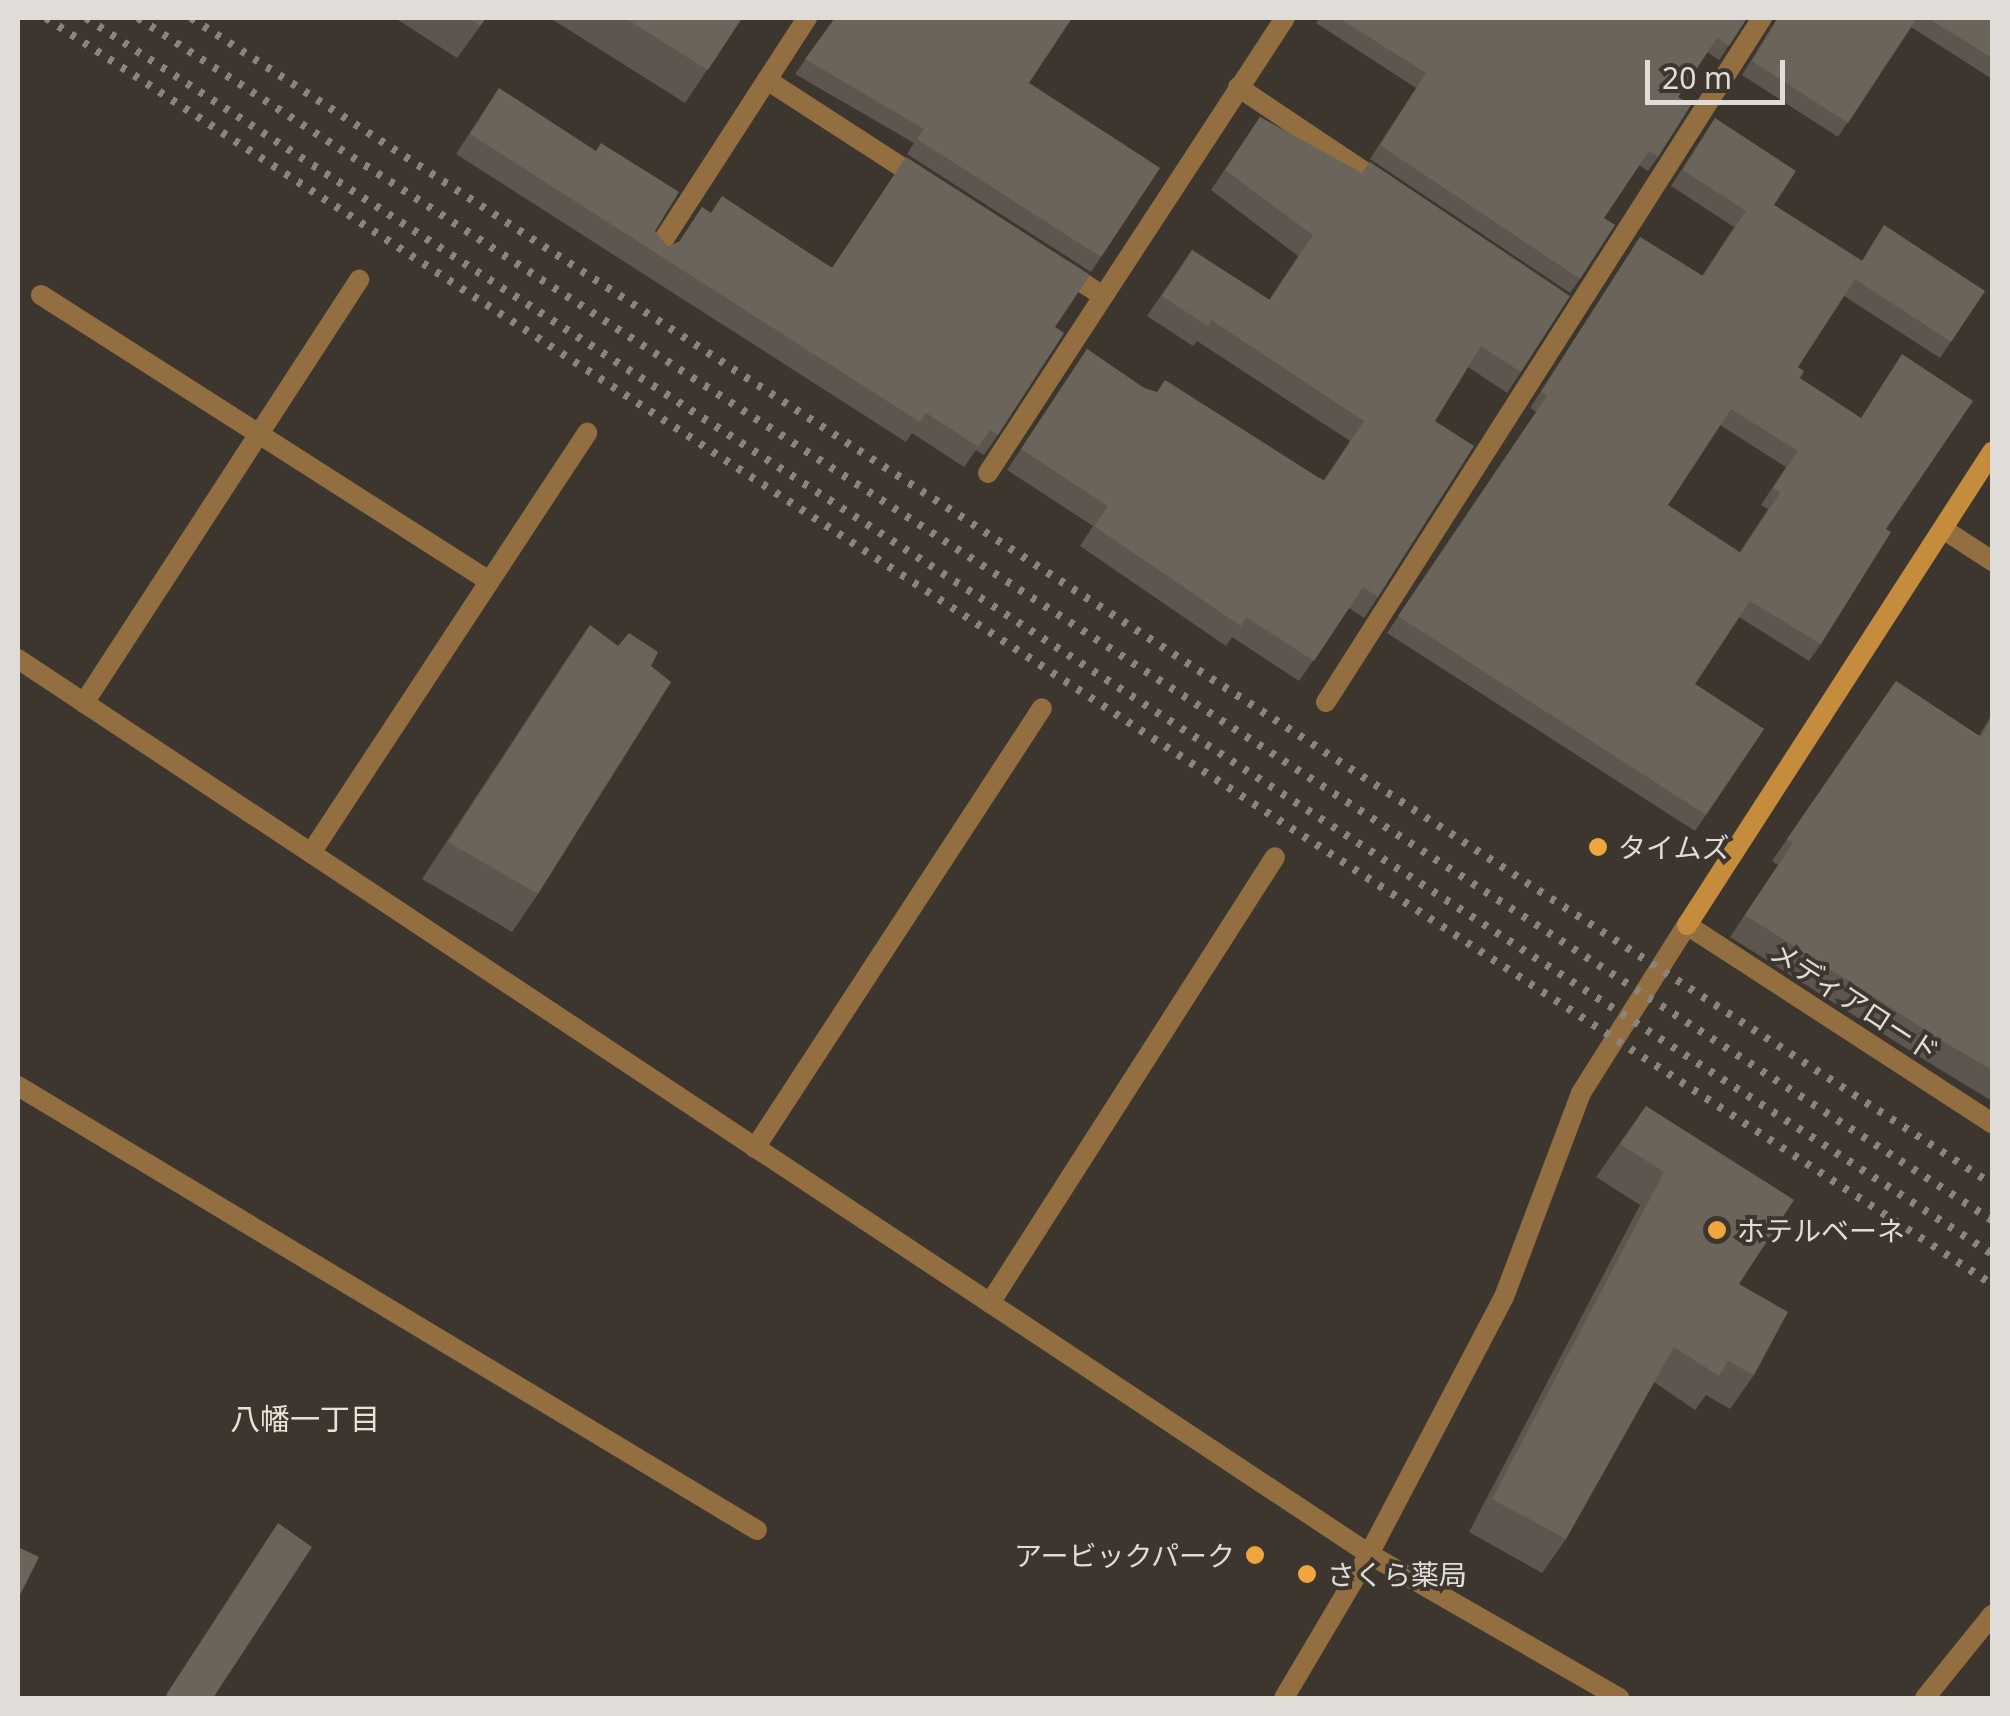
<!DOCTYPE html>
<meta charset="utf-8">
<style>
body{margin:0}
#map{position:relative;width:2010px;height:1716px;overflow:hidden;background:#3c362e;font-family:"Noto Sans","Noto Sans JP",sans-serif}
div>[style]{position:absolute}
.lane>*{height:20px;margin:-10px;padding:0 10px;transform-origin:10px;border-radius:10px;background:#926e40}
.street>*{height:20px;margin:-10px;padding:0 10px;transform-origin:10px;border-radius:10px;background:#926e40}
.secondary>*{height:20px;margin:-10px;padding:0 10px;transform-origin:10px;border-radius:10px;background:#c58c3d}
.rail>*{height:8px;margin-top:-4px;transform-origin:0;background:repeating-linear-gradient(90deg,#89847d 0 5px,transparent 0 15px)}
.wall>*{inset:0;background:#5c564e}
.building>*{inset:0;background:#6b645b}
.dots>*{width:28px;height:28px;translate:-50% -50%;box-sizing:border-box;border:5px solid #3c362e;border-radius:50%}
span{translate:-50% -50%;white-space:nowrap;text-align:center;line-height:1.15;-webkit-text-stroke:8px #3c362e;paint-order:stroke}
.poi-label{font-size:28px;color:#e0dcd7}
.left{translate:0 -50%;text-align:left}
.right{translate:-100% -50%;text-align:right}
.street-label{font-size:28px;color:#e0dcd7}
.neighbourhood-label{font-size:30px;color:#eae1d7}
.frame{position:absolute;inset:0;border:20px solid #e0dcd7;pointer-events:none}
.scale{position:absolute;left:1645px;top:60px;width:140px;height:45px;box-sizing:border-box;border:5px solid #e0dcd7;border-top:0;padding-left:12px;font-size:30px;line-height:35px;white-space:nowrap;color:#e0dcd7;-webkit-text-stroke:8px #3c362e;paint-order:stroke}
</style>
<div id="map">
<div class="lane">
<i style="left:767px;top:80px;width:182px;rotate:32.9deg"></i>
<i style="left:1238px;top:87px;width:174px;rotate:33.8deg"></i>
<i style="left:1063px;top:270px;width:48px;rotate:33deg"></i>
<i style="left:41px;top:295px;width:532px;rotate:32.55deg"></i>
<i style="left:1326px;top:702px;width:811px;rotate:-57.49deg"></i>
<i style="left:84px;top:703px;width:505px;rotate:-56.97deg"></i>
<i style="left:311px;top:853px;width:503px;rotate:-56.69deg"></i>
<i style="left:755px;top:1148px;width:525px;rotate:-56.88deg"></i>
<i style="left:990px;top:1303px;width:529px;rotate:-57.42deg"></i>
</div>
<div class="street">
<i style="left:655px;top:253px;width:280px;rotate:-57.1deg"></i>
<i style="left:988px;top:473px;width:543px;rotate:-56.87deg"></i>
<i style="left:1943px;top:529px;width:59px;rotate:33.1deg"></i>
<i style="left:18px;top:659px;width:1621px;rotate:33.52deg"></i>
<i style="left:1369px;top:1554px;width:289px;rotate:29.9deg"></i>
<i style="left:18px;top:1086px;width:862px;rotate:31deg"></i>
<i style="left:1284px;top:1698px;width:167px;rotate:-59.4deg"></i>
<i style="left:1369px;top:1554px;width:290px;rotate:-62.3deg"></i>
<i style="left:1504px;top:1297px;width:218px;rotate:-69.3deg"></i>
<i style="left:1581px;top:1093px;width:199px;rotate:-57.8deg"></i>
<i style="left:1687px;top:925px;width:364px;rotate:33deg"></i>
<i style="left:1925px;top:1698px;width:107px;rotate:-51.1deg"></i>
</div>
<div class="secondary">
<i style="left:1687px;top:925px;width:563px;rotate:-57.19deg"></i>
</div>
<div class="rail">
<i style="left:46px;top:18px;width:2322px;rotate:33.05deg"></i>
<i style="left:86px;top:18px;width:2272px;rotate:32.96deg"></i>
<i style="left:138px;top:18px;width:2210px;rotate:32.96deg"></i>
<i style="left:191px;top:18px;width:2145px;rotate:32.92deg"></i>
</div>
<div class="wall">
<i style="clip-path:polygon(395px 18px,486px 18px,457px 58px)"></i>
<i style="clip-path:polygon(550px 18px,742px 18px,685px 103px)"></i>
<i style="clip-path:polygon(835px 18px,1029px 83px,1160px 168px,1091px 272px,907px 154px,914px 143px,795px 74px)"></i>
<i style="clip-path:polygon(1320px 18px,1747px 18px,1719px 60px,1707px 52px,1678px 97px,1658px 157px,1648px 171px,1639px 165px,1604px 218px,1580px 279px,1570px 293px,1370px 159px,1416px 88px,1316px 23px)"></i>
<i style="clip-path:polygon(1774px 18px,1992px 18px,1992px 79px,1911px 27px,1838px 137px,1742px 75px,1776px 20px)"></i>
<i style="clip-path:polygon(499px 88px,655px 231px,667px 247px,679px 242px,702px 207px,711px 213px,832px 267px,1055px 327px,998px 435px,984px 455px,976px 450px,964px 467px,912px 433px,906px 442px,456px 154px)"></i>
<i style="clip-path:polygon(1260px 117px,1521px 372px,1507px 393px,1468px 367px,1435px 421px,1378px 597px,1364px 618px,1349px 608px,1299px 681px,1232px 637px,1226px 646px,1080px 546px,1093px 526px,1007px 470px,1087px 349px,1144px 388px,1324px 480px,1350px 441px,1197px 341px,1193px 346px,1147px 316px,1192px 250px,1269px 300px,1298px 256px,1211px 190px)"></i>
<i style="clip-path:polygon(evenodd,1715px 118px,1774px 205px,1861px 260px,1985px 291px,1940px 358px,1844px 296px,1798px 367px,1800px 378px,1886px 529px,1821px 644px,1809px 661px,1739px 617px,1695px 684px,1764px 729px,1695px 831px,1387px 633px,1536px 412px,1530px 408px,1640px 237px,1702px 276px,1734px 227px,1671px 186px,1715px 118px,1720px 425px,1786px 467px,1761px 505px,1768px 509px,1740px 552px,1668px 505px,1720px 425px)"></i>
<i style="clip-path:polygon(590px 625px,538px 894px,512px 932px,422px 879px,564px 663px)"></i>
<i style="clip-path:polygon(1896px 681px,1979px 736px,1992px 714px,1992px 1101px,1931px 1064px,1730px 937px,1778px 865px,1772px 861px)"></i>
<i style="clip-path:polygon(1646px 1106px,1739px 1284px,1754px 1375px,1730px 1409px,1706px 1395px,1695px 1410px,1654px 1382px,1566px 1539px,1542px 1573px,1469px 1532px,1640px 1205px,1596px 1177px)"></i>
</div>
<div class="building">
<i style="clip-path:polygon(468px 18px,486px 18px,480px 26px)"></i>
<i style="clip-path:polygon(625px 18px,742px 18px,708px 70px)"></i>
<i style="clip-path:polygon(835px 18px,1072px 18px,1029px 83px,1160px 168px,1101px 257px,917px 139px,924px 129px,805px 59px)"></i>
<i style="clip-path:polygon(1339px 18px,1747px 18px,1729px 46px,1717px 38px,1678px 97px,1691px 105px,1658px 157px,1649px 151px,1604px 218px,1615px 225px,1580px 279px,1380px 145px,1426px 73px)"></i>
<i style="clip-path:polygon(1778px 18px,1917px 18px,1848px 123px,1752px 61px)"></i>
<i style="clip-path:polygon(1928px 18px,1992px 18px,1992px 58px)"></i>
<i style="clip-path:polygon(499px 88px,596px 151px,601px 143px,679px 192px,655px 231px,667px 247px,680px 241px,702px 207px,711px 213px,722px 196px,832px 268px,906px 157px,1090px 275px,1055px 327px,1064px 333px,998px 435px,990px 430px,978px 447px,926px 413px,920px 422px,470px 134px)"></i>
<i style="clip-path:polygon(1260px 117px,1362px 173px,1370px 162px,1570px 296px,1521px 372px,1481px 346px,1435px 421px,1474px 446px,1378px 597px,1363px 587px,1314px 661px,1246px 617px,1241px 626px,1094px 526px,1108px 506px,1021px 449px,1087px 349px,1144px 388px,1157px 392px,1165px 380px,1324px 481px,1364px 421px,1211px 320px,1208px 326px,1162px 296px,1192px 250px,1270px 300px,1313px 235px,1225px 170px)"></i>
<i style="clip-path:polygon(evenodd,1715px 118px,1796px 171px,1774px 205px,1862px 261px,1884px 225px,1985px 291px,1951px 342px,1855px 279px,1798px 367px,1804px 371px,1800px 378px,1861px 418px,1902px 354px,1973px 401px,1886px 529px,1891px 532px,1821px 644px,1750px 601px,1695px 684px,1764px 729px,1706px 815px,1398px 616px,1547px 396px,1541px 392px,1640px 237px,1703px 276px,1746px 211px,1683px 170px,1715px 118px,1731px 409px,1798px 451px,1773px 488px,1780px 493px,1740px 553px,1668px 505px,1731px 409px)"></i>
<i style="clip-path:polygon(590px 625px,618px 646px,629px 633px,658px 652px,651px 666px,671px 682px,538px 894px,448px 842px)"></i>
<i style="clip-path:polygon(1896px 681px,1981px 737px,1992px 717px,1992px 1070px,1946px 1043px,1745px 915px,1793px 843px,1787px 839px)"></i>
<i style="clip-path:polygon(1646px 1106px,1794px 1200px,1739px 1284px,1788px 1312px,1754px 1375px,1728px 1361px,1719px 1376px,1674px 1347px,1566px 1539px,1492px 1499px,1664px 1172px,1620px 1144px)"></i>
<i style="clip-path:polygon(278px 1523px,312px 1547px,213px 1698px,172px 1698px,166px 1695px)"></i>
<i style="clip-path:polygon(18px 1547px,39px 1557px,18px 1599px)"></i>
</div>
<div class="dots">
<i style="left:1598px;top:847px;background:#efa73d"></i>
<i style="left:1717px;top:1230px;background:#efa73d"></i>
<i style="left:1255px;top:1555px;background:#efa73d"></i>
<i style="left:1307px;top:1574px;background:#efa73d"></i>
</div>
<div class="poi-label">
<span class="left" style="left:1618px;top:847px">タイムズ</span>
<span class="left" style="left:1737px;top:1230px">ホテルベーネ</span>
<span class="right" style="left:1235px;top:1555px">アービックパーク</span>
<span class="left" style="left:1327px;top:1574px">さくら薬局</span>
</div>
<div class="street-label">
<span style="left:1855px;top:1001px;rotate:33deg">メディアロード</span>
</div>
<div class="neighbourhood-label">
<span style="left:305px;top:1419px">八幡一丁目</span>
</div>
<div class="frame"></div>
<div class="scale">20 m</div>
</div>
